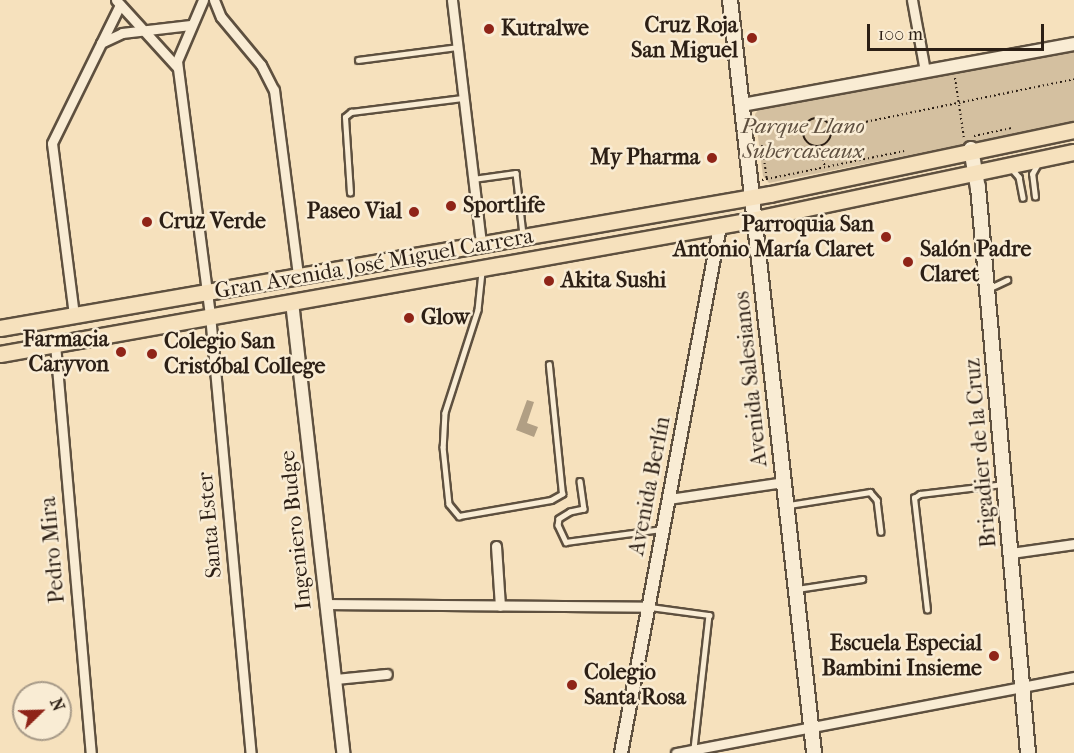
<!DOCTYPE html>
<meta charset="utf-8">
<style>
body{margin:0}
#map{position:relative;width:1074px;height:753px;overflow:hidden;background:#f6e1bd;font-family:"IM FELL French Canon",serif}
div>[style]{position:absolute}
.green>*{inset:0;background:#d4c0a0}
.water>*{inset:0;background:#b19f84}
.path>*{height:2px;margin-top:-1px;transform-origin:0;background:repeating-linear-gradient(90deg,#2c1f15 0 1.5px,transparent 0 4.5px)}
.path>.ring{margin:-1px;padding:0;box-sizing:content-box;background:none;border:2px solid #2c1f15;border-radius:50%}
.roads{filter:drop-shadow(2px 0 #5e503f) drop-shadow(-2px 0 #5e503f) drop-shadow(0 2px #5e503f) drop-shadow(0 -2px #5e503f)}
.service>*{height:4.5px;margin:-2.25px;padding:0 2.25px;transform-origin:2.25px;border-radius:2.25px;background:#f9ecd4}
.minor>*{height:9px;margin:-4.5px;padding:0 4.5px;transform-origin:4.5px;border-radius:4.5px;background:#f9ecd4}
.tertiary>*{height:12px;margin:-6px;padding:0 6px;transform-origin:6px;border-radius:6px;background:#f9ecd4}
.secondary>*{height:14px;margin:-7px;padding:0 7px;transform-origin:7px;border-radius:7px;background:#f9ecd4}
.primary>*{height:15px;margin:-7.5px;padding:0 7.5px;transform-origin:7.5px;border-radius:7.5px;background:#f6e1bd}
.dots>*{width:16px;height:16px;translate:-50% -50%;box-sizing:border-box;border:3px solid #f9ecd4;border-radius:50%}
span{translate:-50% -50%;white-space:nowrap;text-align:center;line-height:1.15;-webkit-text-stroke:5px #f9ecd4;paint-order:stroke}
.poi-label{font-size:22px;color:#2c1f15;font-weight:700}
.right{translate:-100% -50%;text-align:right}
.left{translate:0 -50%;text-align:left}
.park-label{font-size:22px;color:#5e4f3f;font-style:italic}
.street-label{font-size:22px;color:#2c1f15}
.north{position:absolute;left:12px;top:681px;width:60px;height:60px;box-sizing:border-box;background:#f9ecd4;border:2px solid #a79a88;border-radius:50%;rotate:67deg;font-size:16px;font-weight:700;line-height:24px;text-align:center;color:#2c1f15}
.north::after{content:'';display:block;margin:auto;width:21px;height:27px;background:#8f2418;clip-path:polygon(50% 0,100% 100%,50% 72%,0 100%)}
.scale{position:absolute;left:867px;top:24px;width:177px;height:27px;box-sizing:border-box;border:3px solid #2c1f15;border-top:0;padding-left:8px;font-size:18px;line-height:21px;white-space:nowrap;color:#2c1f15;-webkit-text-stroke:4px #f9ecd4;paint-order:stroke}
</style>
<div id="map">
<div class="green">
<i style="clip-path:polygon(1074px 50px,1074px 122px,769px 183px,763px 176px,755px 114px,761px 107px)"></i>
</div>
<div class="water">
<i style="clip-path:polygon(527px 400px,534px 402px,527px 423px,538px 427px,534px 437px,516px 430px)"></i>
</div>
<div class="path">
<i style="left:955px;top:78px;width:61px;rotate:81.5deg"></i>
<i class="ring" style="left:803px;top:118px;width:26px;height:26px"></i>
<i style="left:831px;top:129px;width:248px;rotate:-11.6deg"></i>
<i style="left:974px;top:136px;width:39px;rotate:-12deg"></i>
<i style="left:762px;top:145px;width:34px;rotate:82deg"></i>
<i style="left:820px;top:146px;width:22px;rotate:77deg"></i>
<i style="left:762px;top:180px;width:145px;rotate:-11.5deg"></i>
</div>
<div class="roads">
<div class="service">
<i style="left:358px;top:60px;width:101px;rotate:-7.4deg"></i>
<i style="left:1012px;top:169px;width:11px;rotate:49deg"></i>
<i style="left:1019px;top:177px;width:21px;rotate:79deg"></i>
<i style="left:473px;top:179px;width:43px;rotate:-7.9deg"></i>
<i style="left:516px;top:173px;width:61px;rotate:83.5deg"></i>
<i style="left:350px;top:193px;width:76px;rotate:-93.8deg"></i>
<i style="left:345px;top:117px;width:8px;rotate:-40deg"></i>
<i style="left:351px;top:112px;width:114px;rotate:-7.1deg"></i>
<i style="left:1035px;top:197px;width:23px;rotate:-97deg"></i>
<i style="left:1032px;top:174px;width:14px;rotate:-60deg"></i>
<i style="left:482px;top:272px;width:38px;rotate:96deg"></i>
<i style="left:478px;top:310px;width:108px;rotate:107.8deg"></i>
<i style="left:445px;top:413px;width:34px;rotate:93deg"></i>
<i style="left:443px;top:447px;width:57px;rotate:84deg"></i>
<i style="left:449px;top:504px;width:16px;rotate:50deg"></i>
<i style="left:459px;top:516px;width:93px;rotate:-9.9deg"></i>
<i style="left:551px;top:500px;width:13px;rotate:-29deg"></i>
<i style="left:562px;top:494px;width:130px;rotate:-95.8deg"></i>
<i style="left:990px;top:288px;width:19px;rotate:-25deg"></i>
<i style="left:580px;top:481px;width:28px;rotate:82deg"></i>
<i style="left:584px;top:509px;width:14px;rotate:168deg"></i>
<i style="left:570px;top:512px;width:13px;rotate:148deg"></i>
<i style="left:559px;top:519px;width:6px;rotate:99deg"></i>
<i style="left:558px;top:525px;width:19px;rotate:65deg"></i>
<i style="left:566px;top:542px;width:97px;rotate:-7.7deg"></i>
<i style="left:789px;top:505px;width:82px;rotate:-9.1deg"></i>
<i style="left:870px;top:492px;width:11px;rotate:49deg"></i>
<i style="left:877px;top:500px;width:32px;rotate:83deg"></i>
<i style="left:797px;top:589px;width:66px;rotate:-8.7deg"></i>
<i style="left:650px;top:607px;width:60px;rotate:7.7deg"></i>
<i style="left:709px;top:615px;width:135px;rotate:96.4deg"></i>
<i style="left:927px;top:610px;width:113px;rotate:-96.6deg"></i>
<i style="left:914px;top:498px;width:7px;rotate:-34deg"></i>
<i style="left:920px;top:494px;width:85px;rotate:-6.8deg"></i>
</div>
<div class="minor">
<i style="left:116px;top:0;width:91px;rotate:47.7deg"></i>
<i style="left:203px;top:0;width:66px;rotate:113.1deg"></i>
<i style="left:177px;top:61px;width:256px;rotate:82.6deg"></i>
<i style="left:210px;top:315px;width:440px;rotate:84.7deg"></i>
<i style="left:214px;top:0;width:18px;rotate:68deg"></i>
<i style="left:221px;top:17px;width:62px;rotate:50.2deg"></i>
<i style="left:261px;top:65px;width:28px;rotate:63deg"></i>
<i style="left:274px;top:90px;width:188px;rotate:82.6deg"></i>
<i style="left:452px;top:0;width:247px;rotate:83.2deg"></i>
<i style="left:912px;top:0;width:72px;rotate:79.6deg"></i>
<i style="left:101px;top:43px;width:23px;rotate:-25deg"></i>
<i style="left:122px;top:33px;width:69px;rotate:-6.6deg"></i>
<i style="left:74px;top:315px;width:173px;rotate:-97.3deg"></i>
<i style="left:52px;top:143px;width:154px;rotate:-63.8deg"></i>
<i style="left:55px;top:344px;width:411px;rotate:85deg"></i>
<i style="left:669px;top:499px;width:116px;rotate:-8.4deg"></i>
<i style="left:496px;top:546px;width:60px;rotate:86.2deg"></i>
<i style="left:1011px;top:553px;width:64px;rotate:-8.1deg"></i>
<i style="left:326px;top:604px;width:323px;rotate:0.5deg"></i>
<i style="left:335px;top:679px;width:52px;rotate:-5.5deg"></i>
<i style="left:676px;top:753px;width:405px;rotate:-10.8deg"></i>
</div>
<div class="tertiary">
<i style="left:742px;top:105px;width:338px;rotate:-10.4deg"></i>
<i style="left:292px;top:302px;width:454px;rotate:83.5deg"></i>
<i style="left:621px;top:753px;width:536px;rotate:-79.36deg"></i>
</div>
<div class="secondary">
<i style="left:730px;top:0;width:758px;rotate:83.63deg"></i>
<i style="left:971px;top:149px;width:39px;rotate:80deg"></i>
<i style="left:978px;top:187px;width:568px;rotate:84.95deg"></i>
</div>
<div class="primary">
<i style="left:0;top:328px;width:782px;rotate:-9.87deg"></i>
<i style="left:770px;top:194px;width:311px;rotate:-11.9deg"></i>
<i style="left:0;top:354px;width:753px;rotate:-10.1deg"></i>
<i style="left:741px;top:222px;width:340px;rotate:-11.9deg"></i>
</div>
</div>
<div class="dots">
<i style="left:489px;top:29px;background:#8f2418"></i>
<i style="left:752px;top:38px;background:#8f2418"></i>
<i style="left:712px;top:158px;background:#8f2418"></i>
<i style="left:451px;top:206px;background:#8f2418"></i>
<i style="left:414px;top:212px;background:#8f2418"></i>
<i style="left:147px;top:222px;background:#8f2418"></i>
<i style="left:886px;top:237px;background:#8f2418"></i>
<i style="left:908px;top:262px;background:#8f2418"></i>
<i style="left:549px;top:281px;background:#8f2418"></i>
<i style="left:409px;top:318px;background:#8f2418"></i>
<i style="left:121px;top:352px;background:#8f2418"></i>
<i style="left:152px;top:354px;background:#8f2418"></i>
<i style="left:994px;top:656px;background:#8f2418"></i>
<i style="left:572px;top:685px;background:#8f2418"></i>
</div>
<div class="poi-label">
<span class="right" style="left:738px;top:38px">Cruz Roja<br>San Miguel</span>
<span class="left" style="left:501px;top:29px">Kutralwe</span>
<span class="right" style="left:700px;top:158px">My Pharma</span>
<span class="left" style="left:463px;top:206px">Sportlife</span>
<span class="right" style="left:402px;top:212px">Paseo Vial</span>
<span class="left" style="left:159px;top:222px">Cruz Verde</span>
<span class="right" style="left:874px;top:237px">Parroquia San<br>Antonio María Claret</span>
<span class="left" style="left:920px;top:262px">Salón Padre<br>Claret</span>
<span class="left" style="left:561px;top:281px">Akita Sushi</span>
<span class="left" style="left:421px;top:318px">Glow</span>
<span class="right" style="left:109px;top:352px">Farmacia<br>Caryvon</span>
<span class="left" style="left:164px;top:354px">Colegio San<br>Cristóbal College</span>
<span class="right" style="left:982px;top:656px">Escuela Especial<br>Bambini Insieme</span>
<span class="left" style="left:584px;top:685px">Colegio<br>Santa Rosa</span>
</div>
<div class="park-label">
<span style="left:803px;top:139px">Parque Llano<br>Subercaseaux</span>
</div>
<div class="street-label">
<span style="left:374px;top:264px;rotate:-10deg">Gran Avenida José Miguel Carrera</span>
<span style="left:751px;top:379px;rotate:-96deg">Avenida Salesianos</span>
<span style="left:981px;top:453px;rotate:-95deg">Brigadier de la Cruz</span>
<span style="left:650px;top:486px;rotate:-79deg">Avenida Berlín</span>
<span style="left:210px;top:525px;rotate:-95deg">Santa Ester</span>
<span style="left:296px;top:530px;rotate:-96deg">Ingeniero Budge</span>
<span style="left:53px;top:550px;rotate:-95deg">Pedro Mira</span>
</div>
<div class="north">N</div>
<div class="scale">100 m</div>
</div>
